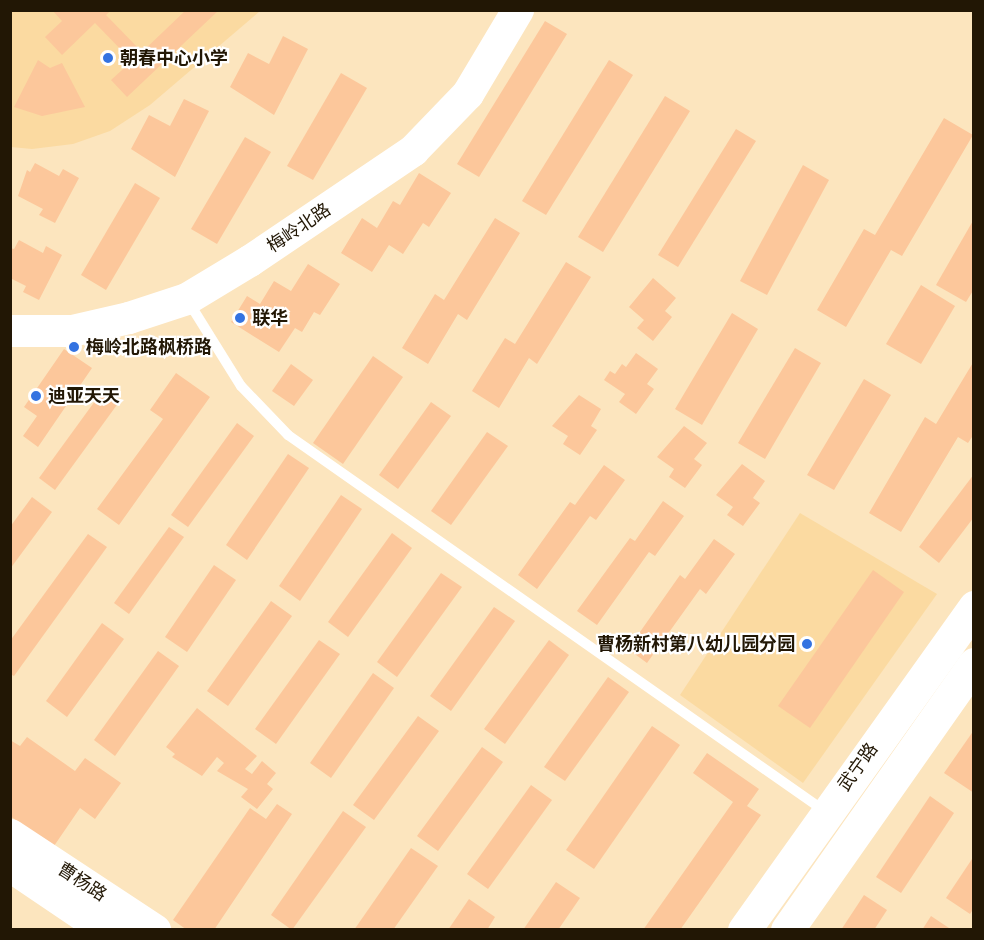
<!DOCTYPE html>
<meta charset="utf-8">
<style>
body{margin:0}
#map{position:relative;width:984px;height:940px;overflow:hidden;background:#fce5be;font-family:"Work Sans","Noto Sans SC",sans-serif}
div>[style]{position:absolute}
.built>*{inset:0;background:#fbdaa1}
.building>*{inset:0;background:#fcc79b}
.lane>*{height:10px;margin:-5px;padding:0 5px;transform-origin:5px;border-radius:5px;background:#fff}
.secondary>*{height:32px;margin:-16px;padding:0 16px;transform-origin:16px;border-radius:16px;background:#fff}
.primary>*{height:33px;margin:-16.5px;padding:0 16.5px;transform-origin:16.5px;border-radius:16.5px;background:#fff}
.dots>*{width:16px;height:16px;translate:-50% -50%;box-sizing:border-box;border:3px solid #fff;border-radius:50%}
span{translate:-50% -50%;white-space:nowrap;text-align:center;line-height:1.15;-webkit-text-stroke:4.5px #fff;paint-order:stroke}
.poi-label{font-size:18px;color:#221705;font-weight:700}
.left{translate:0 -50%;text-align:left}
.right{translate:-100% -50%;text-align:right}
.street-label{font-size:18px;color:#221705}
.frame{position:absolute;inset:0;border:12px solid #221705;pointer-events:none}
</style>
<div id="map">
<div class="built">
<i style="clip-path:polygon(11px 11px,260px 11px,150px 105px,110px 131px,73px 144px,32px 149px,11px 147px)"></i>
<i style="clip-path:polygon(800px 513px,937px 594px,803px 783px,680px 695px)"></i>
</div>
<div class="building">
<i style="clip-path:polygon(52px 10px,111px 10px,106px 15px,142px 52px,186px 10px,219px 10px,127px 97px,111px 80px,132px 61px,95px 23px,62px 55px,45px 37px,62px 21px)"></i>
<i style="clip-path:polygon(545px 21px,567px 34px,479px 177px,457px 164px)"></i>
<i style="clip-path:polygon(283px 36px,308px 49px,274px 115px,230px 87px,248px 53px,269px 64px)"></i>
<i style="clip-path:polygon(38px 60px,50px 68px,62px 63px,85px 107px,42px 116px,14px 107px)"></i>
<i style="clip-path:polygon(609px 60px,633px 75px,546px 215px,522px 201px)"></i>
<i style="clip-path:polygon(341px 73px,367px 88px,313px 180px,287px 166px)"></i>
<i style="clip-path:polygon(665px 96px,690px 111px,603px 252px,578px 237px)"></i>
<i style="clip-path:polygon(184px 99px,209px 111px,175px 177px,131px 149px,149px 115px,170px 126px)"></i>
<i style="clip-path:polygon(944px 118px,973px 135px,902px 256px,891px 250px,846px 327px,817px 310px,864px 229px,875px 235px)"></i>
<i style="clip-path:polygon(736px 129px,756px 141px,678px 267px,658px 255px)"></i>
<i style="clip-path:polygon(245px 137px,271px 152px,217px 244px,191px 229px)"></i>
<i style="clip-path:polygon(35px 163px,59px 176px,63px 169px,79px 178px,55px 223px,39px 215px,43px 209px,18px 196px,27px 170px,30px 172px)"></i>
<i style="clip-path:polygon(803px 165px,829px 180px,767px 295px,740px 281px)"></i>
<i style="clip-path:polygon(419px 173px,451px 193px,429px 227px,423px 223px,403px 254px,389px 245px,372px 272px,341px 253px,362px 218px,377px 228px,393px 201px,400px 205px)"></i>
<i style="clip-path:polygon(135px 183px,160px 198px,106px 290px,81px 275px)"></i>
<i style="clip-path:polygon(495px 218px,520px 233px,467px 320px,458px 314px,428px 364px,402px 348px,435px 294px,444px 300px)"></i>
<i style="clip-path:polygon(974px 219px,974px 289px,966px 302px,936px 285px)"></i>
<i style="clip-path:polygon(19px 240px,43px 253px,46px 246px,62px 255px,39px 300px,23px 292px,26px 286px,10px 278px,10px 248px,14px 249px)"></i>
<i style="clip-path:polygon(566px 262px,591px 277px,537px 364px,529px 358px,499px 408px,472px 391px,505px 338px,515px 344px)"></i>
<i style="clip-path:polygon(308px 264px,340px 284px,320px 315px,314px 312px,302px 332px,295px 328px,279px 352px,231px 322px,247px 296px,260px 304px,274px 281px,291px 291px)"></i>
<i style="clip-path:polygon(653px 278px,676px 298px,665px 311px,672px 317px,653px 341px,637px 328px,644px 320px,629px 307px)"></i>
<i style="clip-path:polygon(921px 285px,955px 306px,921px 364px,886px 344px)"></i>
<i style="clip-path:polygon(732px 313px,758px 329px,702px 425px,675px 409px)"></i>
<i style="clip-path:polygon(795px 348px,821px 363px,765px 459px,738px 443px)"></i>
<i style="clip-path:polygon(64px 349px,92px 368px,38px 447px,23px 436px,37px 416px,24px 407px)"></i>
<i style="clip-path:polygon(636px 353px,658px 369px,647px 384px,654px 389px,636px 414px,619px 402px,625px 394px,604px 380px,610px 371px,615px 374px,622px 364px,626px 367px)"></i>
<i style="clip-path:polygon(373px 356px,403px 377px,343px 464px,313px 443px)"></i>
<i style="clip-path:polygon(974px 361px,974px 434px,968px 443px,958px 437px,901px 532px,869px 513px,925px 417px,936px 424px)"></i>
<i style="clip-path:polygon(291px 364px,313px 380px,294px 406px,272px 391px)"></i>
<i style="clip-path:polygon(176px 373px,210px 397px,119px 525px,97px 509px,163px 419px,150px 410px)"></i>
<i style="clip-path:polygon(864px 379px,891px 395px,834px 490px,807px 475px)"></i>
<i style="clip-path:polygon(103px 390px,119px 402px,55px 490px,39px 478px)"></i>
<i style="clip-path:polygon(579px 395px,601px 409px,591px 426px,597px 430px,580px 455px,563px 444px,568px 436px,552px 426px)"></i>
<i style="clip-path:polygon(431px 402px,451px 416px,398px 489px,379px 475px)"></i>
<i style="clip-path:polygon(237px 423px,254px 436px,188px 527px,171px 515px)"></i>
<i style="clip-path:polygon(684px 426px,707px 443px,694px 459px,702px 465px,685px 488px,669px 477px,674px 469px,657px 457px)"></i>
<i style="clip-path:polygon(487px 432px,508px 446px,451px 525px,431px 511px)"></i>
<i style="clip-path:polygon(288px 454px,309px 468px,247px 560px,226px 545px)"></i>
<i style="clip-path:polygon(742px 464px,765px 481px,753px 498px,760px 503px,743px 526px,727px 515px,733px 507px,716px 495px)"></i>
<i style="clip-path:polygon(604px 465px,625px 480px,596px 520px,590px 516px,537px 589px,518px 575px,570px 502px,575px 505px)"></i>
<i style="clip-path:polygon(974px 474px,974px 517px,939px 563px,919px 547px)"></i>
<i style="clip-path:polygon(341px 495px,362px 509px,300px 601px,279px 586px)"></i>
<i style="clip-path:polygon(32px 497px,52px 512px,10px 569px,10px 527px)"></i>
<i style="clip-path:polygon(663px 501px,684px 516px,655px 556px,649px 552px,597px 625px,577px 611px,630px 538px,635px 541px)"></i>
<i style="clip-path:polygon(169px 527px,184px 537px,129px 614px,114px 603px)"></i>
<i style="clip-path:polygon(392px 533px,412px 548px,348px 637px,328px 622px)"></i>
<i style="clip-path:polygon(88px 534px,107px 547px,14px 676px,10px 674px,10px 641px)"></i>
<i style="clip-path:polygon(714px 539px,735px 554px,706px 594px,700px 589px,647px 663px,628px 649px,680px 575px,685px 579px)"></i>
<i style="clip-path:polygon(214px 565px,236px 580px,187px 652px,165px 637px)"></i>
<i style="clip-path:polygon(873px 570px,904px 592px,810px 728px,778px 706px)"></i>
<i style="clip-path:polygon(441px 573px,462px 587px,397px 677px,377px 662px)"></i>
<i style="clip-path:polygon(271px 601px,292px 616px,228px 706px,207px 691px)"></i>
<i style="clip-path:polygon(494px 607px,515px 621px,451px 711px,430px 696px)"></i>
<i style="clip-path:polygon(102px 623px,124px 639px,67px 717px,46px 701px)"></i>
<i style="clip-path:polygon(319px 640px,340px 654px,276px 744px,255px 729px)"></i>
<i style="clip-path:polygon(549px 640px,569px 655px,505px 744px,484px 729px)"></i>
<i style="clip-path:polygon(158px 651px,179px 666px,115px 756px,94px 740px)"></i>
<i style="clip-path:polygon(373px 673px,394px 688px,331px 778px,310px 763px)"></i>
<i style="clip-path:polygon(608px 677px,629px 692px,565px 781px,544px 767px)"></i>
<i style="clip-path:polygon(197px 708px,257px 756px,245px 769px,252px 774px,262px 761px,276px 773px,267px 784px,273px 789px,257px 809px,241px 797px,248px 789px,217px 771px,224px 763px,217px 757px,202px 776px,172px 757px,175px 754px,166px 747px)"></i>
<i style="clip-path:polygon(418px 716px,439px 731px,374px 820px,353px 805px)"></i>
<i style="clip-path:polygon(652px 726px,680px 745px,594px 869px,566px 850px)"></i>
<i style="clip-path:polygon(974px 730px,974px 793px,944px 773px)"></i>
<i style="clip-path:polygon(27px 737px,75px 771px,85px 758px,121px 783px,95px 819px,80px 808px,54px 846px,10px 816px,10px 740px,20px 746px)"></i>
<i style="clip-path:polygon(482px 747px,503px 762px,438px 851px,417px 836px)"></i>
<i style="clip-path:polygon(707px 753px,759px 789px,747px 806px,761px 815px,680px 930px,643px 930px,733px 802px,693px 773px)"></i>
<i style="clip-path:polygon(531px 785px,552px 800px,488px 889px,467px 874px)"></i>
<i style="clip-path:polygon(930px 796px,954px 813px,901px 893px,876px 877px)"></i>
<i style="clip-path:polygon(277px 804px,292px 814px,214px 930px,187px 930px,173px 920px,250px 808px,266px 819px)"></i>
<i style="clip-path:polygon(343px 811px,366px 827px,292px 930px,271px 915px)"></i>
<i style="clip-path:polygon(411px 848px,438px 866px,393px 930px,354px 930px)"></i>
<i style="clip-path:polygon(974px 856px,974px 908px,970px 914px,946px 898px)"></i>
<i style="clip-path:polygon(556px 882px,580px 898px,558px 930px,523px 930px)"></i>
<i style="clip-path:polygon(864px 895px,887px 910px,874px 930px,841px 930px)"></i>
<i style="clip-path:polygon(469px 899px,495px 917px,487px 930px,448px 930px)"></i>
<i style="clip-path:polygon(931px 916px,952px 930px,922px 930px)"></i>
</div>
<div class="lane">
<i style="left:188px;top:301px;width:100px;rotate:58.1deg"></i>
<i style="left:241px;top:386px;width:68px;rotate:46.2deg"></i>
<i style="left:288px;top:435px;width:657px;rotate:35.02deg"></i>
</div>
<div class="secondary">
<i style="left:10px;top:331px;width:62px"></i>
<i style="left:72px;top:331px;width:58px;rotate:-12.8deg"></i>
<i style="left:129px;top:318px;width:61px;rotate:-18.1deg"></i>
<i style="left:187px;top:299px;width:74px;rotate:-31.1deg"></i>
<i style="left:250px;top:261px;width:197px;rotate:-34deg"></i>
<i style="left:413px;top:151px;width:79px;rotate:-46deg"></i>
<i style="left:468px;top:94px;width:98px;rotate:-59.2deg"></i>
</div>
<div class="primary">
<i style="left:10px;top:835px;width:173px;rotate:33.4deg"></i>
<i style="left:10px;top:865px;width:116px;rotate:34.1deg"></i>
<i style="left:744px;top:930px;width:397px;rotate:-54.5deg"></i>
<i style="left:787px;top:930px;width:325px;rotate:-54.9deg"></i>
</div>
<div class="dots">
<i style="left:108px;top:58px;background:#3473e1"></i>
<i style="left:240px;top:318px;background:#3473e1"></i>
<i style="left:74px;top:347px;background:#3473e1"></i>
<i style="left:36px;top:396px;background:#3473e1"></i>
<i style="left:807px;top:644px;background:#3473e1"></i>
</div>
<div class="poi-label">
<span class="left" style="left:120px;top:58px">朝春中心小学</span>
<span class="left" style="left:252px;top:318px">联华</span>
<span class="left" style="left:86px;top:347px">梅岭北路枫桥路</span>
<span class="left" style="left:48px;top:396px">迪亚天天</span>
<span class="right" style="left:795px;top:644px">曹杨新村第八幼儿园分园</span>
</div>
<div class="street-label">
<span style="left:299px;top:228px;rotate:-34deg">梅岭北路</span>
<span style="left:858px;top:767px;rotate:-54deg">武宁路</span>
<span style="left:82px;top:882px;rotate:33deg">曹杨路</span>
</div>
<div class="frame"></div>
</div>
